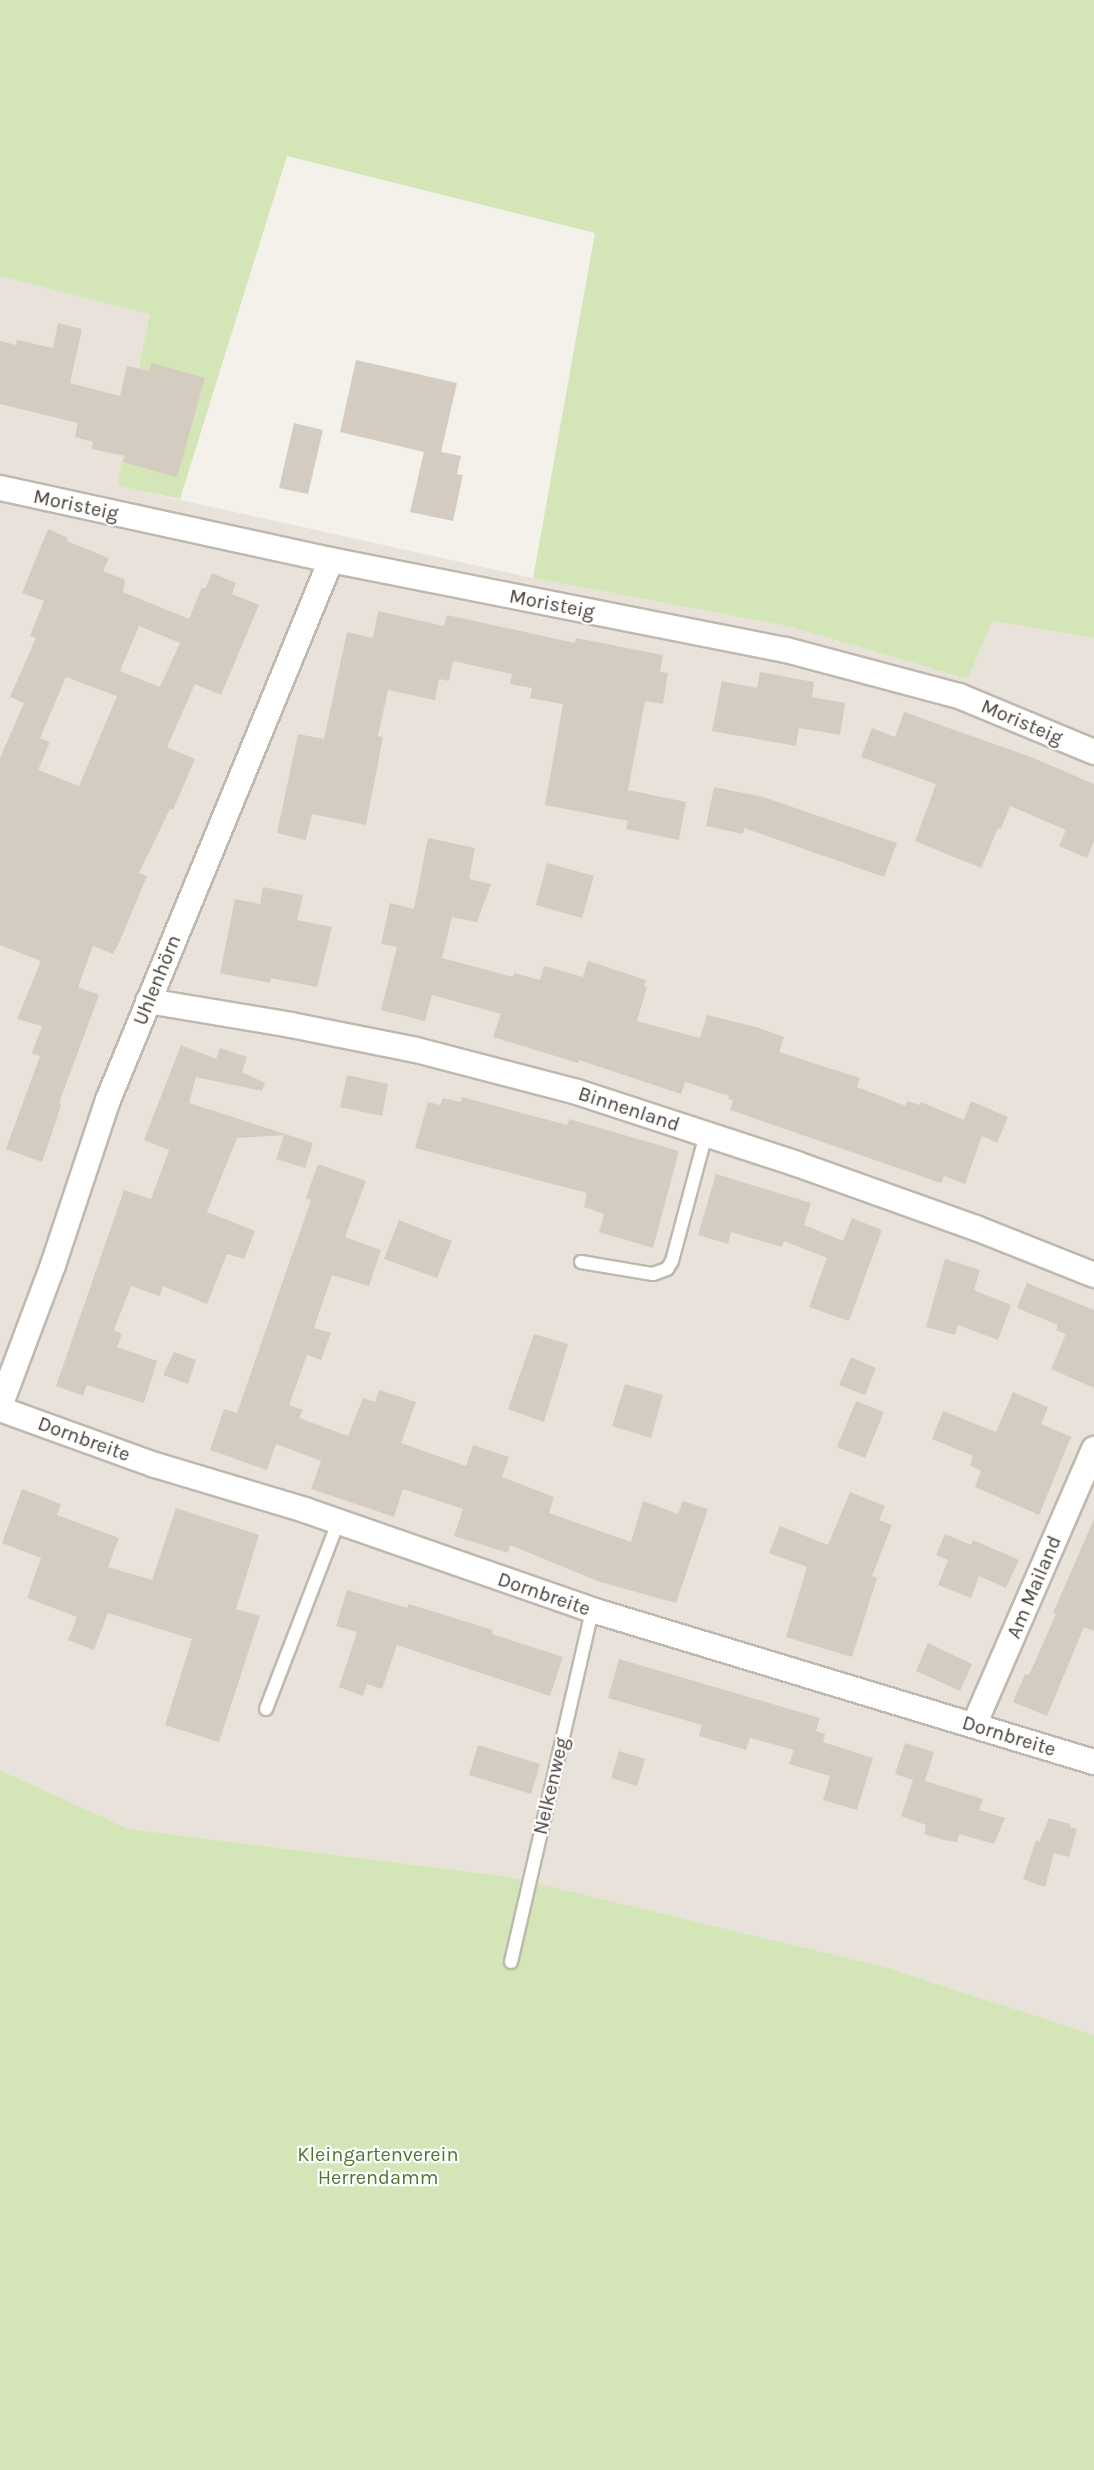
<!DOCTYPE html>
<meta charset="utf-8">
<style>
body{margin:0}
#map{position:relative;width:1094px;height:2470px;overflow:hidden;background:#f4f1eb;font-family:Karla,sans-serif}
div>[style]{position:absolute}
.residential>*{inset:0;background:#e8e2da}
.green>*{inset:0;background:#d4e5b7}
.building>*{inset:0;background:#d5ccc1}
.roads{filter:drop-shadow(2px 0 #bfb8ae) drop-shadow(-2px 0 #bfb8ae) drop-shadow(0 2px #bfb8ae) drop-shadow(0 -2px #bfb8ae)}
.lane>*{height:12px;margin:-6px;padding:0 6px;transform-origin:6px;border-radius:6px;background:#fff}
.street>*{height:24px;margin:-12px;padding:0 12px;transform-origin:12px;border-radius:12px;background:#fff}
span{translate:-50% -50%;white-space:nowrap;text-align:center;line-height:1.15;-webkit-text-stroke:4.5px #fff;paint-order:stroke}
.street-label{font-size:20px;color:#484139}
.park-label{font-size:20px;color:#4f7630}
</style>
<div id="map">
<div class="residential">
<i style="clip-path:polygon(0 276px,149px 313px,117px 486px,533px 578px,791px 627px,968px 679px,992px 620px,1094px 638px,1094px 2035px,885px 1967px,511px 1877px,129px 1829px,0 1770px)"></i>
</div>
<div class="green">
<i style="clip-path:polygon(0 0,1094px 0,1094px 638px,992px 621px,968px 679px,791px 627px,533px 578px,595px 233px,287px 156px,180px 499px,117px 486px,149px 314px,0 276px)"></i>
<i style="clip-path:polygon(0 1770px,129px 1829px,511px 1877px,885px 1967px,1094px 2035px,1094px 2470px,0 2470px)"></i>
</div>
<div class="building">
<i style="clip-path:polygon(58px 323px,82px 329px,70px 383px,120px 396px,127px 366px,149px 371px,151px 363px,205px 378px,177px 477px,123px 462px,125px 456px,92px 449px,93px 442px,75px 437px,78px 423px,0 404px,0 341px,16px 345px,17px 340px,53px 348px)"></i>
<i style="clip-path:polygon(356px 360px,457px 383px,441px 452px,461px 456px,457px 474px,463px 475px,453px 521px,410px 512px,424px 452px,340px 432px)"></i>
<i style="clip-path:polygon(294px 423px,323px 430px,308px 494px,279px 488px)"></i>
<i style="clip-path:polygon(evenodd,48px 529px,68px 538px,67px 541px,109px 558px,103px 571px,125px 580px,123px 592px,189px 619px,202px 587px,205px 589px,212px 573px,236px 583px,232px 594px,259px 605px,221px 695px,195px 684px,167px 747px,195px 759px,173px 810px,170px 809px,139px 873px,147px 876px,119px 943px,113px 954px,93px 946px,78px 987px,99px 995px,59px 1103px,61px 1104px,56px 1121px,42px 1162px,6px 1149px,40px 1056px,32px 1053px,42px 1026px,17px 1019px,41px 961px,0 945px,0 758px,24px 703px,10px 697px,36px 638px,30px 636px,44px 601px,22px 593px,48px 529px,139px 626px,180px 643px,160px 687px,120px 671px,139px 626px,48px 529px,66px 677px,117px 696px,79px 786px,38px 770px,50px 742px,40px 738px,66px 677px)"></i>
<i style="clip-path:polygon(378px 611px,444px 626px,447px 615px,575px 643px,576px 638px,663px 655px,660px 672px,668px 673px,663px 704px,645px 701px,628px 790px,686px 802px,679px 840px,626px 829px,628px 821px,545px 805px,563px 704px,530px 698px,532px 688px,510px 684px,512px 674px,453px 661px,449px 681px,439px 679px,435px 700px,388px 690px,378px 736px,383px 737px,366px 825px,312px 814px,306px 840px,277px 833px,298px 734px,324px 739px,347px 632px,373px 638px)"></i>
<i style="clip-path:polygon(760px 672px,814px 682px,812px 697px,845px 703px,840px 735px,799px 728px,796px 746px,712px 731px,722px 681px,757px 688px)"></i>
<i style="clip-path:polygon(904px 712px,1031px 757px,1094px 784px,1094px 841px,1087px 858px,1059px 846px,1066px 830px,1010px 806px,1001px 829px,998px 828px,981px 868px,915px 841px,936px 784px,861px 757px,872px 728px,895px 737px)"></i>
<i style="clip-path:polygon(714px 787px,763px 797px,897px 843px,884px 877px,744px 828px,743px 834px,706px 826px)"></i>
<i style="clip-path:polygon(428px 838px,475px 848px,469px 879px,491px 884px,477px 922px,452px 917px,442px 958px,513px 977px,514px 973px,540px 980px,544px 966px,583px 977px,588px 961px,646px 980px,644px 986px,647px 987px,637px 1021px,700px 1038px,707px 1015px,756px 1027px,784px 1037px,779px 1052px,860px 1078px,857px 1087px,906px 1106px,907px 1101px,919px 1105px,921px 1102px,964px 1120px,971px 1101px,1008px 1117px,997px 1143px,982px 1136px,965px 1184px,944px 1176px,941px 1183px,730px 1110px,733px 1100px,728px 1099px,729px 1096px,685px 1082px,681px 1094px,579px 1060px,578px 1063px,493px 1037px,501px 1014px,432px 995px,425px 1021px,381px 1010px,397px 947px,381px 944px,390px 903px,414px 909px)"></i>
<i style="clip-path:polygon(547px 863px,594px 876px,582px 918px,536px 905px)"></i>
<i style="clip-path:polygon(263px 887px,303px 895px,297px 920px,332px 927px,317px 987px,271px 978px,270px 983px,220px 973px,235px 899px,260px 904px)"></i>
<i style="clip-path:polygon(181px 1045px,216px 1059px,220px 1048px,247px 1057px,242px 1072px,265px 1083px,262px 1091px,196px 1077px,189px 1103px,313px 1143px,305px 1168px,276px 1159px,284px 1135px,237px 1138px,207px 1212px,255px 1231px,244px 1259px,227px 1254px,207px 1304px,163px 1286px,160px 1296px,131px 1286px,114px 1330px,122px 1334px,117px 1347px,157px 1361px,144px 1403px,87px 1385px,83px 1396px,56px 1386px,124px 1190px,151px 1199px,169px 1150px,144px 1140px)"></i>
<i style="clip-path:polygon(347px 1075px,388px 1084px,382px 1116px,340px 1107px)"></i>
<i style="clip-path:polygon(462px 1097px,567px 1125px,569px 1119px,679px 1151px,653px 1248px,599px 1232px,604px 1214px,584px 1207px,587px 1193px,415px 1148px,428px 1102px,440px 1105px,443px 1098px,460px 1102px)"></i>
<i style="clip-path:polygon(318px 1164px,366px 1181px,345px 1237px,381px 1250px,369px 1286px,332px 1275px,314px 1328px,331px 1333px,321px 1360px,307px 1355px,289px 1405px,303px 1410px,299px 1418px,348px 1436px,363px 1398px,375px 1402px,379px 1390px,416px 1402px,401px 1443px,466px 1466px,473px 1445px,509px 1457px,502px 1477px,554px 1497px,549px 1513px,631px 1542px,643px 1501px,678px 1514px,683px 1501px,708px 1509px,676px 1603px,600px 1582px,510px 1545px,508px 1553px,454px 1536px,463px 1509px,403px 1489px,394px 1517px,311px 1489px,321px 1461px,276px 1444px,267px 1470px,210px 1450px,224px 1409px,237px 1413px,311px 1200px,306px 1198px)"></i>
<i style="clip-path:polygon(716px 1174px,811px 1203px,804px 1225px,843px 1241px,852px 1218px,882px 1230px,849px 1321px,809px 1307px,827px 1258px,784px 1241px,782px 1247px,731px 1232px,728px 1244px,698px 1235px)"></i>
<i style="clip-path:polygon(399px 1220px,452px 1241px,437px 1278px,384px 1259px)"></i>
<i style="clip-path:polygon(945px 1259px,980px 1270px,974px 1290px,1011px 1305px,998px 1340px,958px 1325px,955px 1335px,926px 1327px)"></i>
<i style="clip-path:polygon(1027px 1283px,1094px 1310px,1094px 1388px,1051px 1369px,1066px 1334px,1056px 1330px,1058px 1325px,1017px 1308px)"></i>
<i style="clip-path:polygon(534px 1334px,568px 1344px,544px 1422px,508px 1409px)"></i>
<i style="clip-path:polygon(174px 1352px,196px 1360px,188px 1384px,163px 1375px)"></i>
<i style="clip-path:polygon(851px 1357px,876px 1368px,865px 1395px,839px 1385px)"></i>
<i style="clip-path:polygon(625px 1384px,663px 1395px,651px 1438px,612px 1426px)"></i>
<i style="clip-path:polygon(1013px 1392px,1048px 1407px,1041px 1424px,1071px 1437px,1039px 1515px,975px 1487px,981px 1471px,970px 1465px,973px 1456px,932px 1439px,943px 1411px,996px 1432px)"></i>
<i style="clip-path:polygon(856px 1401px,884px 1412px,865px 1458px,837px 1447px)"></i>
<i style="clip-path:polygon(22px 1489px,61px 1504px,57px 1515px,119px 1538px,108px 1567px,152px 1580px,176px 1508px,259px 1535px,236px 1609px,260px 1616px,219px 1742px,165px 1725px,192px 1639px,108px 1613px,94px 1650px,68px 1640px,77px 1617px,27px 1598px,41px 1558px,2px 1543px)"></i>
<i style="clip-path:polygon(850px 1492px,885px 1506px,879px 1520px,892px 1525px,872px 1576px,877px 1578px,852px 1657px,786px 1637px,807px 1567px,769px 1553px,780px 1526px,828px 1545px)"></i>
<i style="clip-path:polygon(1094px 1519px,1094px 1631px,1084px 1627px,1047px 1716px,1013px 1702px,1025px 1674px,1029px 1675px,1056px 1614px,1053px 1613px)"></i>
<i style="clip-path:polygon(945px 1534px,971px 1545px,973px 1540px,1019px 1560px,1006px 1588px,979px 1576px,971px 1598px,938px 1585px,948px 1560px,936px 1555px)"></i>
<i style="clip-path:polygon(347px 1590px,407px 1608px,409px 1604px,493px 1630px,492px 1634px,563px 1657px,550px 1696px,397px 1645px,382px 1689px,367px 1684px,363px 1696px,339px 1687px,357px 1632px,336px 1626px)"></i>
<i style="clip-path:polygon(928px 1643px,972px 1664px,960px 1691px,916px 1671px)"></i>
<i style="clip-path:polygon(619px 1659px,820px 1718px,816px 1731px,825px 1734px,823px 1742px,873px 1758px,857px 1810px,823px 1800px,830px 1776px,789px 1764px,794px 1750px,750px 1738px,746px 1750px,699px 1736px,702px 1725px,608px 1698px)"></i>
<i style="clip-path:polygon(905px 1743px,934px 1752px,925px 1781px,983px 1799px,979px 1810px,1005px 1818px,994px 1844px,959px 1834px,957px 1842px,944px 1840px,924px 1834px,926px 1825px,901px 1816px,913px 1780px,895px 1774px)"></i>
<i style="clip-path:polygon(478px 1745px,540px 1764px,531px 1794px,469px 1775px)"></i>
<i style="clip-path:polygon(619px 1751px,645px 1759px,637px 1786px,611px 1778px)"></i>
<i style="clip-path:polygon(1049px 1818px,1070px 1824px,1070px 1827px,1077px 1829px,1069px 1857px,1054px 1853px,1045px 1887px,1023px 1879px,1036px 1840px,1039px 1842px)"></i>
</div>
<div class="roads">
<div class="lane">
<i style="left:581px;top:1262px;width:73px;rotate:9.5deg"></i>
<i style="left:653px;top:1274px;width:15px;rotate:-20deg"></i>
<i style="left:667px;top:1269px;width:9px;rotate:-58deg"></i>
<i style="left:672px;top:1261px;width:131px;rotate:-75deg"></i>
<i style="left:266px;top:1709px;width:200px;rotate:-68.9deg"></i>
<i style="left:511px;top:1962px;width:361px;rotate:-77deg"></i>
</div>
<div class="street">
<i style="left:0;top:488px;width:339px;rotate:12.3deg"></i>
<i style="left:331px;top:560px;width:464px;rotate:11.2deg"></i>
<i style="left:786px;top:650px;width:179px;rotate:14.9deg"></i>
<i style="left:959px;top:696px;width:146px;rotate:22.5deg"></i>
<i style="left:148px;top:1001px;width:145px;rotate:9.5deg"></i>
<i style="left:291px;top:1025px;width:127px;rotate:11.3deg"></i>
<i style="left:416px;top:1050px;width:166px;rotate:14.6deg"></i>
<i style="left:577px;top:1092px;width:231px;rotate:18.1deg"></i>
<i style="left:797px;top:1164px;width:190px;rotate:19.7deg"></i>
<i style="left:976px;top:1228px;width:127px;rotate:21.7deg"></i>
<i style="left:0;top:1406px;width:151px;rotate:-69.4deg"></i>
<i style="left:53px;top:1265px;width:174px;rotate:-71.6deg"></i>
<i style="left:108px;top:1100px;width:584px;rotate:-67.56deg"></i>
<i style="left:0;top:1409px;width:165px;rotate:19.9deg"></i>
<i style="left:155px;top:1465px;width:157px;rotate:16.7deg"></i>
<i style="left:305px;top:1510px;width:304px;rotate:19.2deg"></i>
<i style="left:592px;top:1610px;width:525px;rotate:16.85deg"></i>
<i style="left:974px;top:1725px;width:301px;rotate:-66.5deg"></i>
</div>
</div>
<div class="street-label">
<span style="left:76px;top:505px;rotate:12deg">Moristeig</span>
<span style="left:552px;top:604px;rotate:11deg">Moristeig</span>
<span style="left:1022px;top:722px;rotate:23deg">Moristeig</span>
<span style="left:157px;top:980px;rotate:-68deg">Uhlenhörn</span>
<span style="left:629px;top:1109px;rotate:18deg">Binnenland</span>
<span style="left:84px;top:1439px;rotate:20deg">Dornbreite</span>
<span style="left:1034px;top:1587px;rotate:-67deg">Am Mailand</span>
<span style="left:544px;top:1594px;rotate:19deg">Dornbreite</span>
<span style="left:1009px;top:1736px;rotate:17deg">Dornbreite</span>
<span style="left:551px;top:1786px;rotate:-77deg">Nelkenweg</span>
</div>
<div class="park-label">
<span style="left:378px;top:2166px">Kleingartenverein<br>Herrendamm</span>
</div>
</div>
